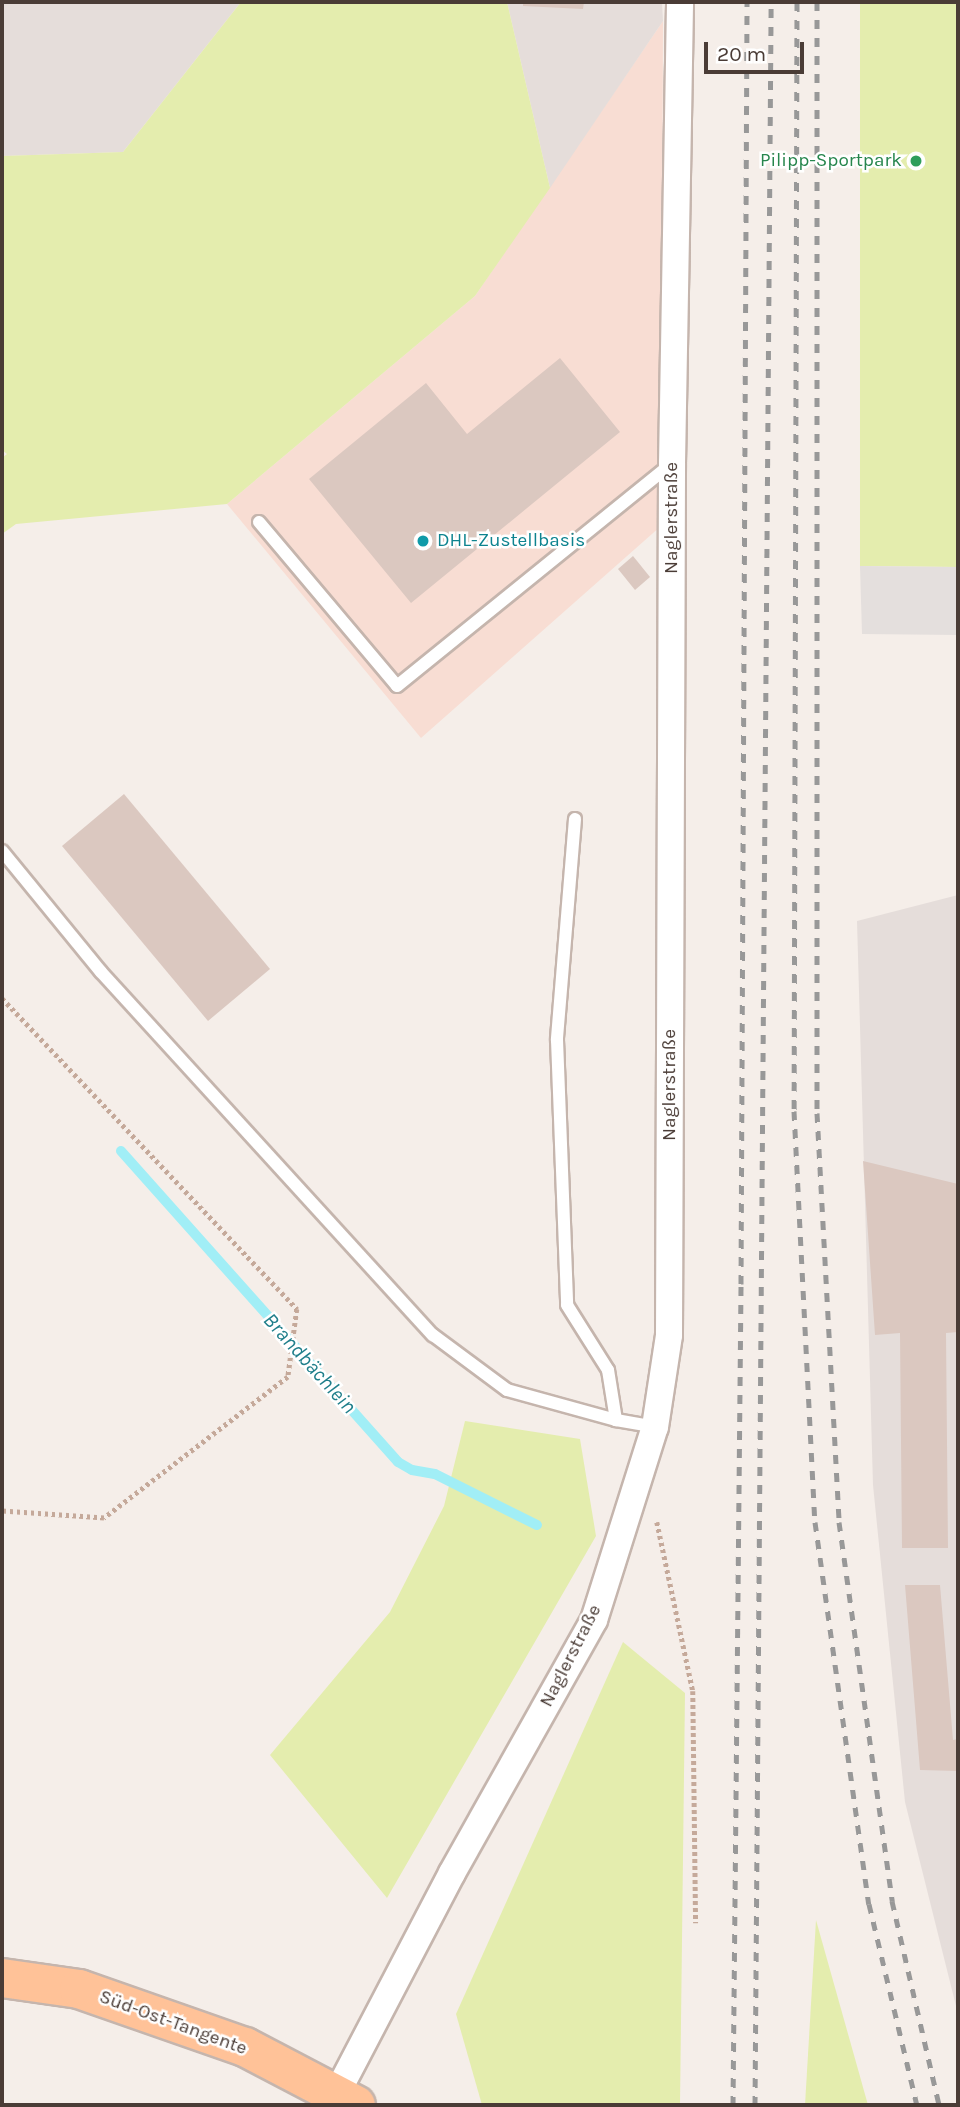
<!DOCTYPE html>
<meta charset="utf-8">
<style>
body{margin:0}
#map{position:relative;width:960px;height:2107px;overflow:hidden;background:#f5eee9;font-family:Karla,sans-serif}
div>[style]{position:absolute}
.commercial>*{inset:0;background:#f8ddd3}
.industrial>*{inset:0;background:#e5ddda}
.green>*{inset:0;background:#e4edae}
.parking>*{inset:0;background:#e4dfdd}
.stream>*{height:10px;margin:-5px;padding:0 5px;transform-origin:5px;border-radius:5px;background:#a1eef6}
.building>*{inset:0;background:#dbc8c0}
.path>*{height:4.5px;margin-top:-2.25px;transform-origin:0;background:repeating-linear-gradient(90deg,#c5a99a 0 3.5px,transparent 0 7px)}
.roads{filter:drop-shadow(2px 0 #c5b5ad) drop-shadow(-2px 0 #c5b5ad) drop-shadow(0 2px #c5b5ad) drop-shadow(0 -2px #c5b5ad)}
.service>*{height:12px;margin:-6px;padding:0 6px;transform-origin:6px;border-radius:6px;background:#fff}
.minor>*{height:26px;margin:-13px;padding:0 13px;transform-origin:13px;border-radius:13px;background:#fff}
.primary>*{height:38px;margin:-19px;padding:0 19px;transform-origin:19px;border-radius:19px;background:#ffc298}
.rail>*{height:5px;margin-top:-2.5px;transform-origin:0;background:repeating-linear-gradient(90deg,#989898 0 9px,transparent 0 18px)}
.dots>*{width:19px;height:19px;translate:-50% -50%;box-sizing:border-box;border:4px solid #fff;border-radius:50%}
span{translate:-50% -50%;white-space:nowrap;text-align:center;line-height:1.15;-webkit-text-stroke:5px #fff;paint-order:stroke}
.leisure-label{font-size:19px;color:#27864d}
.right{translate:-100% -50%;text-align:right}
.street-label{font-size:19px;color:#4a3c36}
.culture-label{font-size:19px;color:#0d838f}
.left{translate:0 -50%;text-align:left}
.water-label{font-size:21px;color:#207f8b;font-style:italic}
.frame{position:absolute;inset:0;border:4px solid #4a3c36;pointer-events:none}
.scale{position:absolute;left:704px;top:42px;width:100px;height:32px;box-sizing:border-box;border:4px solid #4a3c36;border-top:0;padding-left:9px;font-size:21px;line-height:24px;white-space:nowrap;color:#4a3c36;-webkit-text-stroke:5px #fff;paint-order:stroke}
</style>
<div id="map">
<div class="commercial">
<i style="clip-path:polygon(663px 21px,661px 526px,421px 738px,227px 504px,475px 296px)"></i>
</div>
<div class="industrial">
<i style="clip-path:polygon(2px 2px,241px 2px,123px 152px,2px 156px)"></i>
<i style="clip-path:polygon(507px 2px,662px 2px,663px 21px,550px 188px)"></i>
<i style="clip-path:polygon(958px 895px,958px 2014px,905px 1802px,873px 1485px,857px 921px)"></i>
</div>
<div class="green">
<i style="clip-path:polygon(241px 2px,507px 2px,550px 188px,475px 296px,227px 504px,16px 524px,2px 534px,2px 458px,7px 454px,2px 450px,2px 156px,123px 152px)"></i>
<i style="clip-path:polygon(860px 2px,958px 2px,958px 567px,860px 566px)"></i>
<i style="clip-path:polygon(465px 1421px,580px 1439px,596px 1536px,387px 1898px,270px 1755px,390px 1612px,444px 1506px)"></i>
<i style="clip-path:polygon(623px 1642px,685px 1693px,680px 2105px,482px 2105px,456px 2014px)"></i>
<i style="clip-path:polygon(816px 1920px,868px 2105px,805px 2105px)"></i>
</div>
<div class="parking">
<i style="clip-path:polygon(860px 566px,958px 567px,958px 635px,862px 634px)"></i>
</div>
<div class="stream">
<i style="left:121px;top:1151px;width:416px;rotate:48.3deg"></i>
<i style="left:398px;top:1462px;width:16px;rotate:30deg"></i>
<i style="left:412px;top:1470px;width:23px;rotate:10deg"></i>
<i style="left:435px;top:1474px;width:114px;rotate:26.6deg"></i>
</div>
<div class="building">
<i style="clip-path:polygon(523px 2px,584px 2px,583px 9px,523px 6px)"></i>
<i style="clip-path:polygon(560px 358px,620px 432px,411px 603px,309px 479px,426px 383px,467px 434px)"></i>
<i style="clip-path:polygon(633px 556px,650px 577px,635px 590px,618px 569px)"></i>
<i style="clip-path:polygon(124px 794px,270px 969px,208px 1021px,62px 846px)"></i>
<i style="clip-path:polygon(863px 1161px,958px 1184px,958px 1332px,946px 1333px,948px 1548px,902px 1548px,900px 1333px,875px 1335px)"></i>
<i style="clip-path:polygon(905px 1585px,940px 1585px,953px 1740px,958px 1739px,958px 1771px,920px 1770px)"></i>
</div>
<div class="path">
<i style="left:2px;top:998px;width:429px;rotate:46.5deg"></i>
<i style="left:297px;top:1309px;width:69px;rotate:97.5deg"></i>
<i style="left:288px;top:1377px;width:232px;rotate:142.5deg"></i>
<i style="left:104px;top:1518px;width:102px;rotate:-176.1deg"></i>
<i style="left:657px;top:1522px;width:173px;rotate:78deg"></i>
<i style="left:693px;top:1691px;width:232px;rotate:89.3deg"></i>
</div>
<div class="roads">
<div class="service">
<i style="left:259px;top:522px;width:214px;rotate:49.9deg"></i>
<i style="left:397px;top:686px;width:354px;rotate:-39deg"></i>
<i style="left:575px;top:819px;width:222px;rotate:94.7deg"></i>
<i style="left:557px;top:1040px;width:265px;rotate:87.8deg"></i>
<i style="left:567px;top:1305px;width:77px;rotate:57.8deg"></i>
<i style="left:608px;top:1370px;width:51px;rotate:80.9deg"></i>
<i style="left:2px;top:851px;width:156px;rotate:50.7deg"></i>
<i style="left:101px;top:972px;width:492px;rotate:47.6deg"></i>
<i style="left:433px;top:1335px;width:92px;rotate:36.6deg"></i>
<i style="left:507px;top:1390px;width:113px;rotate:15.4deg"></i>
<i style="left:616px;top:1420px;width:40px;rotate:10deg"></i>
</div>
<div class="minor">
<i style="left:334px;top:2105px;width:12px;rotate:-76deg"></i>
<i style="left:337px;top:2093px;width:248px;rotate:-62.4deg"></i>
<i style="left:452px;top:1873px;width:290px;rotate:-60.7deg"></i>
<i style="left:594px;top:1620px;width:202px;rotate:-72.5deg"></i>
<i style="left:655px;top:1427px;width:93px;rotate:-81.3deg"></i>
<i style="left:669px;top:1335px;width:872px;rotate:-89.8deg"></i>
<i style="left:672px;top:463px;width:461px;rotate:-89deg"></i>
</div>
<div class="primary">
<i style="left:2px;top:1978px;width:78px;rotate:8.1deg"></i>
<i style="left:79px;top:1989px;width:176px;rotate:19.3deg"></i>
<i style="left:245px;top:2047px;width:125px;rotate:27.6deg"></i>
</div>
</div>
<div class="rail">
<i style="left:797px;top:2px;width:1109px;rotate:90.15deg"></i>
<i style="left:794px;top:1111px;width:412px;rotate:87.1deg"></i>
<i style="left:815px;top:1522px;width:386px;rotate:82deg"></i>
<i style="left:869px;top:1904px;width:207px;rotate:76.6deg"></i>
<i style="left:817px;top:2px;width:1111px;rotate:90deg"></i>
<i style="left:817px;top:1113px;width:410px;rotate:86.9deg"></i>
<i style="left:839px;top:1522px;width:383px;rotate:82deg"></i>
<i style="left:892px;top:1901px;width:209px;rotate:77deg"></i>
<i style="left:733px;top:2105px;width:821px;rotate:-89.44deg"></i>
<i style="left:741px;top:1284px;width:1282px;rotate:-89.73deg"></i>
<i style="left:755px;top:2105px;width:2103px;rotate:-89.56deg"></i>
</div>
<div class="dots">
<i style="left:916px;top:161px;background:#2e9e5b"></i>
<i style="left:423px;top:541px;background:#0f9aa8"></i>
</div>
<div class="leisure-label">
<span class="right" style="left:902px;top:161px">Pilipp-Sportpark</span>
</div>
<div class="street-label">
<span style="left:672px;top:518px;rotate:-90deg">Naglerstraße</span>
<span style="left:670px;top:1085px;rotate:-90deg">Naglerstraße</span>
<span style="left:571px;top:1656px;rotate:-63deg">Naglerstraße</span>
<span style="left:173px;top:2023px;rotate:20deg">Süd-Ost-Tangente</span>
</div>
<div class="culture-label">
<span class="left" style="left:437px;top:541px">DHL-Zustellbasis</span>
</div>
<div class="water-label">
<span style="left:310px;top:1363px;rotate:48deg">Brandbächlein</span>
</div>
<div class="frame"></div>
<div class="scale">20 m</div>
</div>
